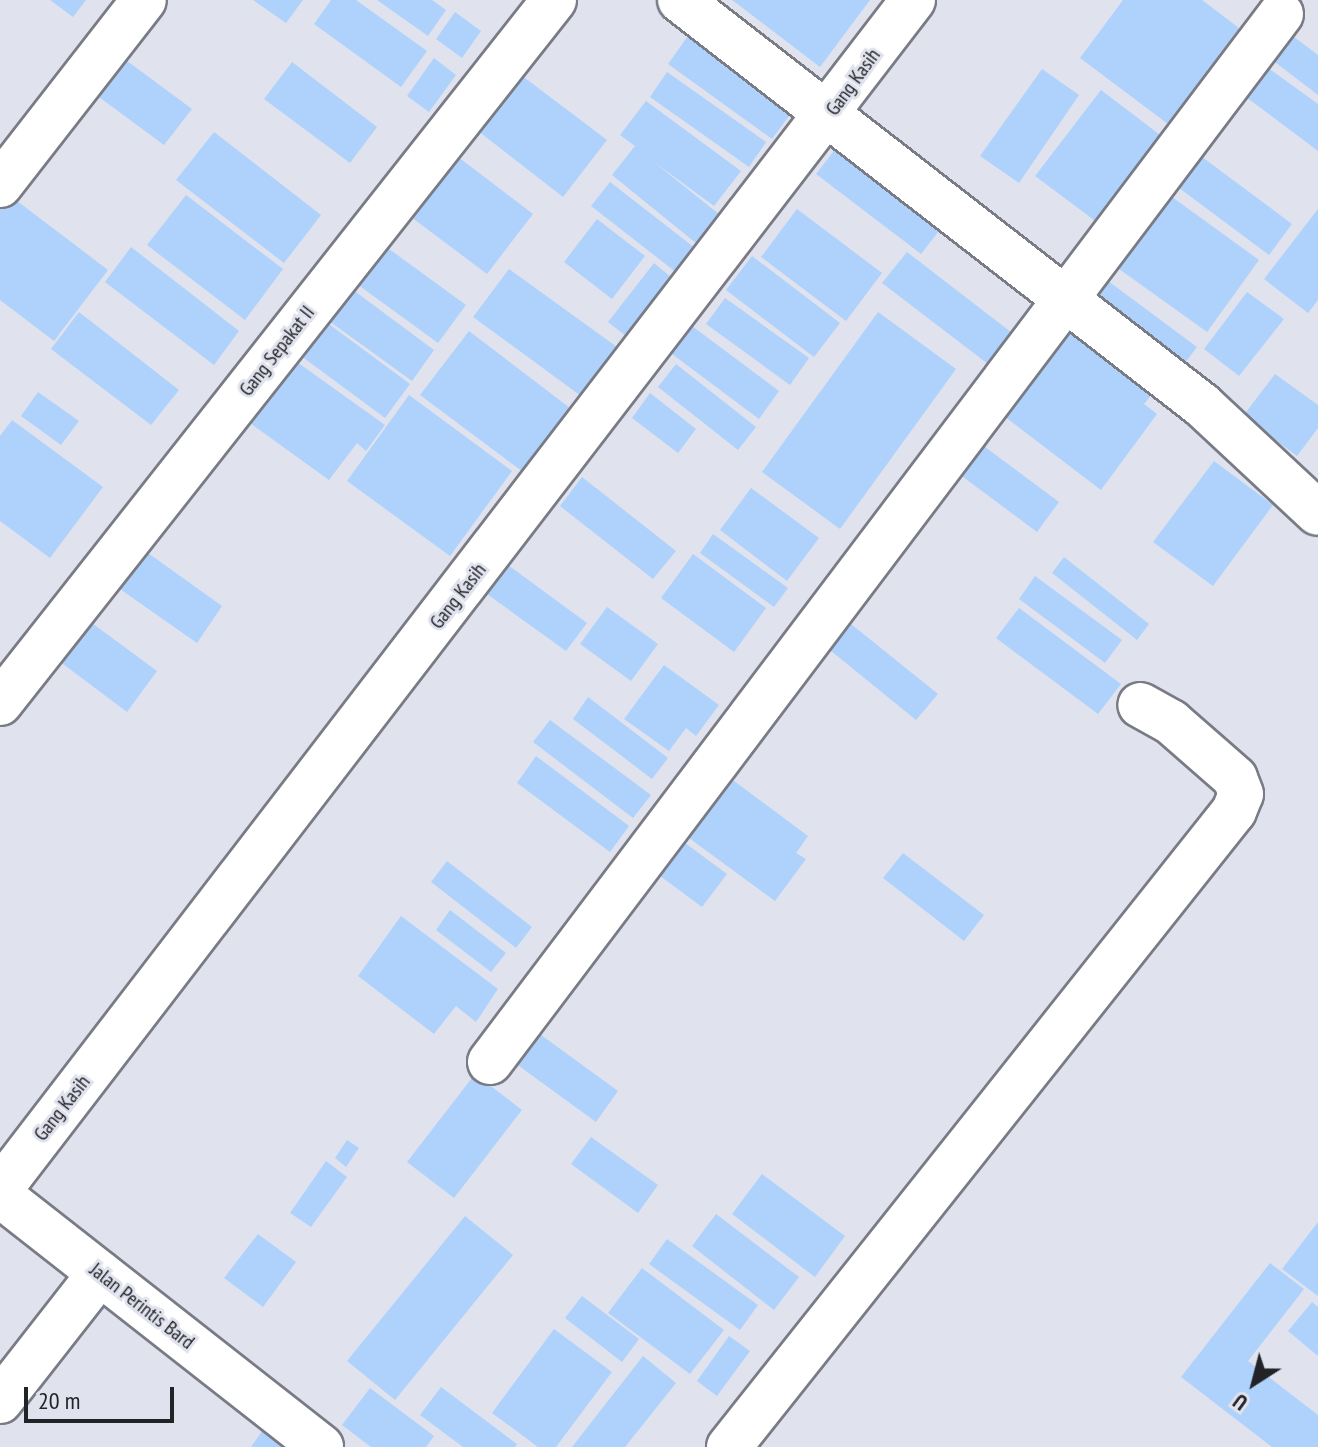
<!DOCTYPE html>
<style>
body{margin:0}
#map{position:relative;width:1318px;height:1447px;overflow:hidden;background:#e0e2ed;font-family:"PT Sans Narrow",sans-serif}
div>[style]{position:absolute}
.building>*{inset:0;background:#afd2fc}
.roads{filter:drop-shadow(2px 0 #797b85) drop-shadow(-2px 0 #797b85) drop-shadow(0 2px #797b85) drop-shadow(0 -2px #797b85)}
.street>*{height:44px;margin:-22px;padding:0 22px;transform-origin:22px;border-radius:22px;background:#fff}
.secondary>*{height:44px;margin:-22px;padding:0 22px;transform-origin:22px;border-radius:22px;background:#fff}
span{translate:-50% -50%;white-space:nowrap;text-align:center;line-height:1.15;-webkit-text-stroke:6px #e0e2ed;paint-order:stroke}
.street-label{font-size:20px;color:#222327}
.north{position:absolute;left:1214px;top:1343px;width:80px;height:80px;-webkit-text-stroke:6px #e0e2ed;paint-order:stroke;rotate:216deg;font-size:22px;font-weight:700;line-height:32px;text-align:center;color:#222327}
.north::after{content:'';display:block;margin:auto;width:28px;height:36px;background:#222327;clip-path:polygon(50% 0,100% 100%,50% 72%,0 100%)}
.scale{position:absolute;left:24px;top:1387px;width:150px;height:36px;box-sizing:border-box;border:4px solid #222327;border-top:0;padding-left:10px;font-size:24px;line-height:28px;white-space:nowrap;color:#222327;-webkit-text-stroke:6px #e0e2ed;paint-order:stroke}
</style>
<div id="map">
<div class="building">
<i style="clip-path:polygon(50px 0,86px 0,73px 17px)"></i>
<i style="clip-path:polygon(253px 0,303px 0,286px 23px)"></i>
<i style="clip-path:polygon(331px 0,356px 0,427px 51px,401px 87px,314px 24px)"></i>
<i style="clip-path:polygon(377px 0,432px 0,446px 10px,428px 36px)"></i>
<i style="clip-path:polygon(732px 0,870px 0,820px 67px)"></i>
<i style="clip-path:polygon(1123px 0,1202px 0,1239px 28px,1168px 124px,1080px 58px)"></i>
<i style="clip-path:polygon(455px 12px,481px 31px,462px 58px,436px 39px)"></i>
<i style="clip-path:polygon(1290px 34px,1318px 55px,1318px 95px,1271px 59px)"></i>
<i style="clip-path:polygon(688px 36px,792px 112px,772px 139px,668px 64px)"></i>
<i style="clip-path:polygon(111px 49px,192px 109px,164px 145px,84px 86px)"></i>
<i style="clip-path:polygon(434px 58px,456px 75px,429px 112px,407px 96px)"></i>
<i style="clip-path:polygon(292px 62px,377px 127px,350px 163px,264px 99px)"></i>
<i style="clip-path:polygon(1264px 65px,1318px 104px,1318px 151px,1242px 94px)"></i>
<i style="clip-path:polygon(1042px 69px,1079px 95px,1019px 183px,980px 156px)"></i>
<i style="clip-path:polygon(667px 72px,766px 142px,749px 167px,650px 97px)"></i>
<i style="clip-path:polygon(521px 75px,607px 140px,563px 197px,478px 131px)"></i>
<i style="clip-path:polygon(1101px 90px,1172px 144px,1106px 229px,1035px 176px)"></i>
<i style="clip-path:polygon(646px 101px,741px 171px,714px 206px,654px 162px,725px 219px,702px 248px,612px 175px,635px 146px,620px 135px)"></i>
<i style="clip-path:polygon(214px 132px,321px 215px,284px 263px,176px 180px)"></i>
<i style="clip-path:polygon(840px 143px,945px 223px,921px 254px,816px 174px)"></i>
<i style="clip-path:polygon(449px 150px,533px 214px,487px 274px,403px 211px)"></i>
<i style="clip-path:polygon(1194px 151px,1292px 224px,1269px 255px,1171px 182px)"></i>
<i style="clip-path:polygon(610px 182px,695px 248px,677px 273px,591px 206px)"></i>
<i style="clip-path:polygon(0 188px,108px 270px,54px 341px,0 300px)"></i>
<i style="clip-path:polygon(1161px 189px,1259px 260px,1207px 332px,1108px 261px)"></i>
<i style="clip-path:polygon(186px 195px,283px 269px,245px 320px,147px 245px)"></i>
<i style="clip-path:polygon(797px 209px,882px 273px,846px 321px,761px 257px)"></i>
<i style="clip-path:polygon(1318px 209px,1318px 300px,1308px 313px,1264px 279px)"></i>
<i style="clip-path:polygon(597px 219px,645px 256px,612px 299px,564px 262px)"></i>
<i style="clip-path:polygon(374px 238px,466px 305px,438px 343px,346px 276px)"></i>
<i style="clip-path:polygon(131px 247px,239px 331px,214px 365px,105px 282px)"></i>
<i style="clip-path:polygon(907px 252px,1016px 336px,992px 367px,882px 283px)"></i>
<i style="clip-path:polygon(752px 256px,840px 323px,814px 357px,726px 290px)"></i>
<i style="clip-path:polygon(654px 263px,682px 286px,636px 344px,608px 322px)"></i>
<i style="clip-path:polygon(509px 269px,617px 347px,581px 396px,473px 317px)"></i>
<i style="clip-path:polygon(1100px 275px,1197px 347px,1177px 373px,1082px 300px)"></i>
<i style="clip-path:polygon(341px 281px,434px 350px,412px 381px,318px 313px)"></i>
<i style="clip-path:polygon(1247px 292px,1284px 319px,1239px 376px,1204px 349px)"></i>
<i style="clip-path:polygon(725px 298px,809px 358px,790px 385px,706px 324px)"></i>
<i style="clip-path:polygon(79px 312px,179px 390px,151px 425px,51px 349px)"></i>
<i style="clip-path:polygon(878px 312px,956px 369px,840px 529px,762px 472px)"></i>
<i style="clip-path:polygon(314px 313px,410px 384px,385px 418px,289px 347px)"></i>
<i style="clip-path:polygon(1068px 317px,1158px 387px,1144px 404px,1157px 414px,1101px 490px,996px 410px)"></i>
<i style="clip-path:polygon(688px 323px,779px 391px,759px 419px,668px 351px)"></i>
<i style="clip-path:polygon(469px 331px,570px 408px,523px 472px,420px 395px)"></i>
<i style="clip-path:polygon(283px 352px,385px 425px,366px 451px,357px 443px,329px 480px,243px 418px)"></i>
<i style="clip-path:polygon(676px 364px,756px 427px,738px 450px,658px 387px)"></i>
<i style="clip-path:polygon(1275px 374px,1318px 405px,1318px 428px,1297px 456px,1243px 416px)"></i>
<i style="clip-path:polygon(38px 392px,79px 421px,61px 445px,21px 416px)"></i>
<i style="clip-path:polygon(650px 393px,696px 429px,678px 453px,632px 418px)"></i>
<i style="clip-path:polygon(409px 395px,512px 471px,450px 556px,347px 481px)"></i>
<i style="clip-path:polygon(12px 420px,103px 487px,50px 558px,0 521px,0 436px)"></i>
<i style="clip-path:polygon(969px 435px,1059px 502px,1037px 532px,947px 465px)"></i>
<i style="clip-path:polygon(1214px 461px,1273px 505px,1213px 586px,1153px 542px)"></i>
<i style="clip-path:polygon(582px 477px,676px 551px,653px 579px,560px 506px)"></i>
<i style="clip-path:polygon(751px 488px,819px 538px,787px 581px,720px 530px)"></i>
<i style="clip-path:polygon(713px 534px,788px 588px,774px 607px,700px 553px)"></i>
<i style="clip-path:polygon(134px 543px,222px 606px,197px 643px,107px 580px)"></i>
<i style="clip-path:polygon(693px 554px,766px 608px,734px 652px,661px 598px)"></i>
<i style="clip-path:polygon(1064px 557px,1149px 624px,1137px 640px,1052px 573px)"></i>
<i style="clip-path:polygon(508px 565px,587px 623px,566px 651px,487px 594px)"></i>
<i style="clip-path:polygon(1035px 576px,1122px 640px,1105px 663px,1019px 599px)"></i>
<i style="clip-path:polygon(607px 607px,658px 644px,631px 681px,580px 644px)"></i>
<i style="clip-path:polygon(1019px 608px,1121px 684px,1098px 714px,996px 638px)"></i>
<i style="clip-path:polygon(77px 612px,157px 671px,127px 712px,47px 652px)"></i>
<i style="clip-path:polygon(846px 620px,938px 694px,916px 720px,825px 646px)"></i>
<i style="clip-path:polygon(664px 665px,719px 705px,696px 736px,686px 728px,669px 751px,624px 719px)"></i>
<i style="clip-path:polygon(588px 697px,668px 758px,652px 779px,573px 719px)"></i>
<i style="clip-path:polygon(550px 720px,651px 795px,633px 818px,533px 742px)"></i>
<i style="clip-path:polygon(536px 756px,629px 826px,610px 852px,517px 783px)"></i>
<i style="clip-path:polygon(718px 769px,808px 836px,796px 853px,806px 859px,775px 901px,674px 827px)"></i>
<i style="clip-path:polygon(673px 834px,727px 874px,702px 907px,648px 867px)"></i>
<i style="clip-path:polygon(903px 853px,984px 915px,964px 941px,883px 878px)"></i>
<i style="clip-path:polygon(447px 861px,532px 927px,516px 948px,431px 882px)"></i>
<i style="clip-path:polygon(450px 910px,506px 953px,491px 972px,436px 930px)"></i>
<i style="clip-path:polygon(401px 916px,498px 989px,476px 1022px,456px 1006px,434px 1034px,358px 976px)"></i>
<i style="clip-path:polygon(526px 1024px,618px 1091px,596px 1122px,504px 1055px)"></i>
<i style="clip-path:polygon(475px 1074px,522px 1110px,454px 1198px,407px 1162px)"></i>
<i style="clip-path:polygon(591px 1137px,658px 1185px,638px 1213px,571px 1164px)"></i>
<i style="clip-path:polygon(347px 1140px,359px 1148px,346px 1167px,335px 1158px)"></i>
<i style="clip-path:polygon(326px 1161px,347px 1177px,311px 1227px,290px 1213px)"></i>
<i style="clip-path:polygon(762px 1174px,845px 1236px,815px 1277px,732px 1214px)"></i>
<i style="clip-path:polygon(716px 1214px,799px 1277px,774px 1310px,692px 1246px)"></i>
<i style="clip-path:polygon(465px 1216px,513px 1255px,395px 1400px,347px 1361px)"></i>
<i style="clip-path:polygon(1318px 1222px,1318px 1296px,1282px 1269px)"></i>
<i style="clip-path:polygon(258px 1234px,296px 1262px,263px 1307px,224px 1278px)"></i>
<i style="clip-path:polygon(667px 1239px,758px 1305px,740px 1330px,649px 1264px)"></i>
<i style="clip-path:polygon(1270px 1263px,1304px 1289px,1248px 1361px,1318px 1415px,1318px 1447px,1272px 1447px,1181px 1377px)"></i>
<i style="clip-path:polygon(642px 1268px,724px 1330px,690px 1374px,608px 1313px)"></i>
<i style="clip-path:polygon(582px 1296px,639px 1339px,622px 1362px,565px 1318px)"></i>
<i style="clip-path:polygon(1312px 1302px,1318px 1307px,1318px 1356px,1288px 1331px)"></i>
<i style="clip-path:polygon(554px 1329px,612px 1372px,556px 1447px,538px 1447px,492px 1413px)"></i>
<i style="clip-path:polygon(729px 1336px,750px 1351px,717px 1396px,697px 1381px)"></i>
<i style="clip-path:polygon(643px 1356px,676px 1383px,625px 1447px,572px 1447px)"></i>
<i style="clip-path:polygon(441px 1387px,517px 1444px,515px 1447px,463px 1447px,420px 1415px)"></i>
<i style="clip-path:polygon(370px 1388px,434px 1436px,426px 1447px,371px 1447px,342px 1425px)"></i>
<i style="clip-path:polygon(267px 1424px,299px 1447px,251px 1447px)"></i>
</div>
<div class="roads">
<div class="street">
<i style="left:680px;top:0;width:661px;rotate:37.81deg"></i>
<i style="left:1202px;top:405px;width:158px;rotate:43deg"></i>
<i style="left:0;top:185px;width:234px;rotate:-52.1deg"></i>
<i style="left:0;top:703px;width:895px;rotate:-51.76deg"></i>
<i style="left:490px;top:1062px;width:1313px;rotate:-52.96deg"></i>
<i style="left:0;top:1189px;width:1499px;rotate:-52.48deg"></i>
<i style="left:0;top:1401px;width:162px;rotate:-52deg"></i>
<i style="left:729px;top:1447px;width:812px;rotate:-51.55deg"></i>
<i style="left:1234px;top:811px;width:18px;rotate:-68deg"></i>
<i style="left:1241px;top:794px;width:17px;rotate:-111deg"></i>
<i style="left:1235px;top:778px;width:85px;rotate:-138.8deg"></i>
<i style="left:1171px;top:722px;width:35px;rotate:-151deg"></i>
</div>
<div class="secondary">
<i style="left:0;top:1195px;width:408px;rotate:38.1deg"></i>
</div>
</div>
<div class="street-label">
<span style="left:853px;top:82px;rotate:-54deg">Gang Kasih</span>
<span style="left:277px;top:351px;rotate:-52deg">Gang Sepakat II</span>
<span style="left:458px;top:596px;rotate:-52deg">Gang Kasih</span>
<span style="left:62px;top:1108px;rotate:-52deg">Gang Kasih</span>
<span style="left:142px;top:1306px;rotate:38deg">Jalan Perintis Bard</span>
</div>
<div class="north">U</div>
<div class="scale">20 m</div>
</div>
